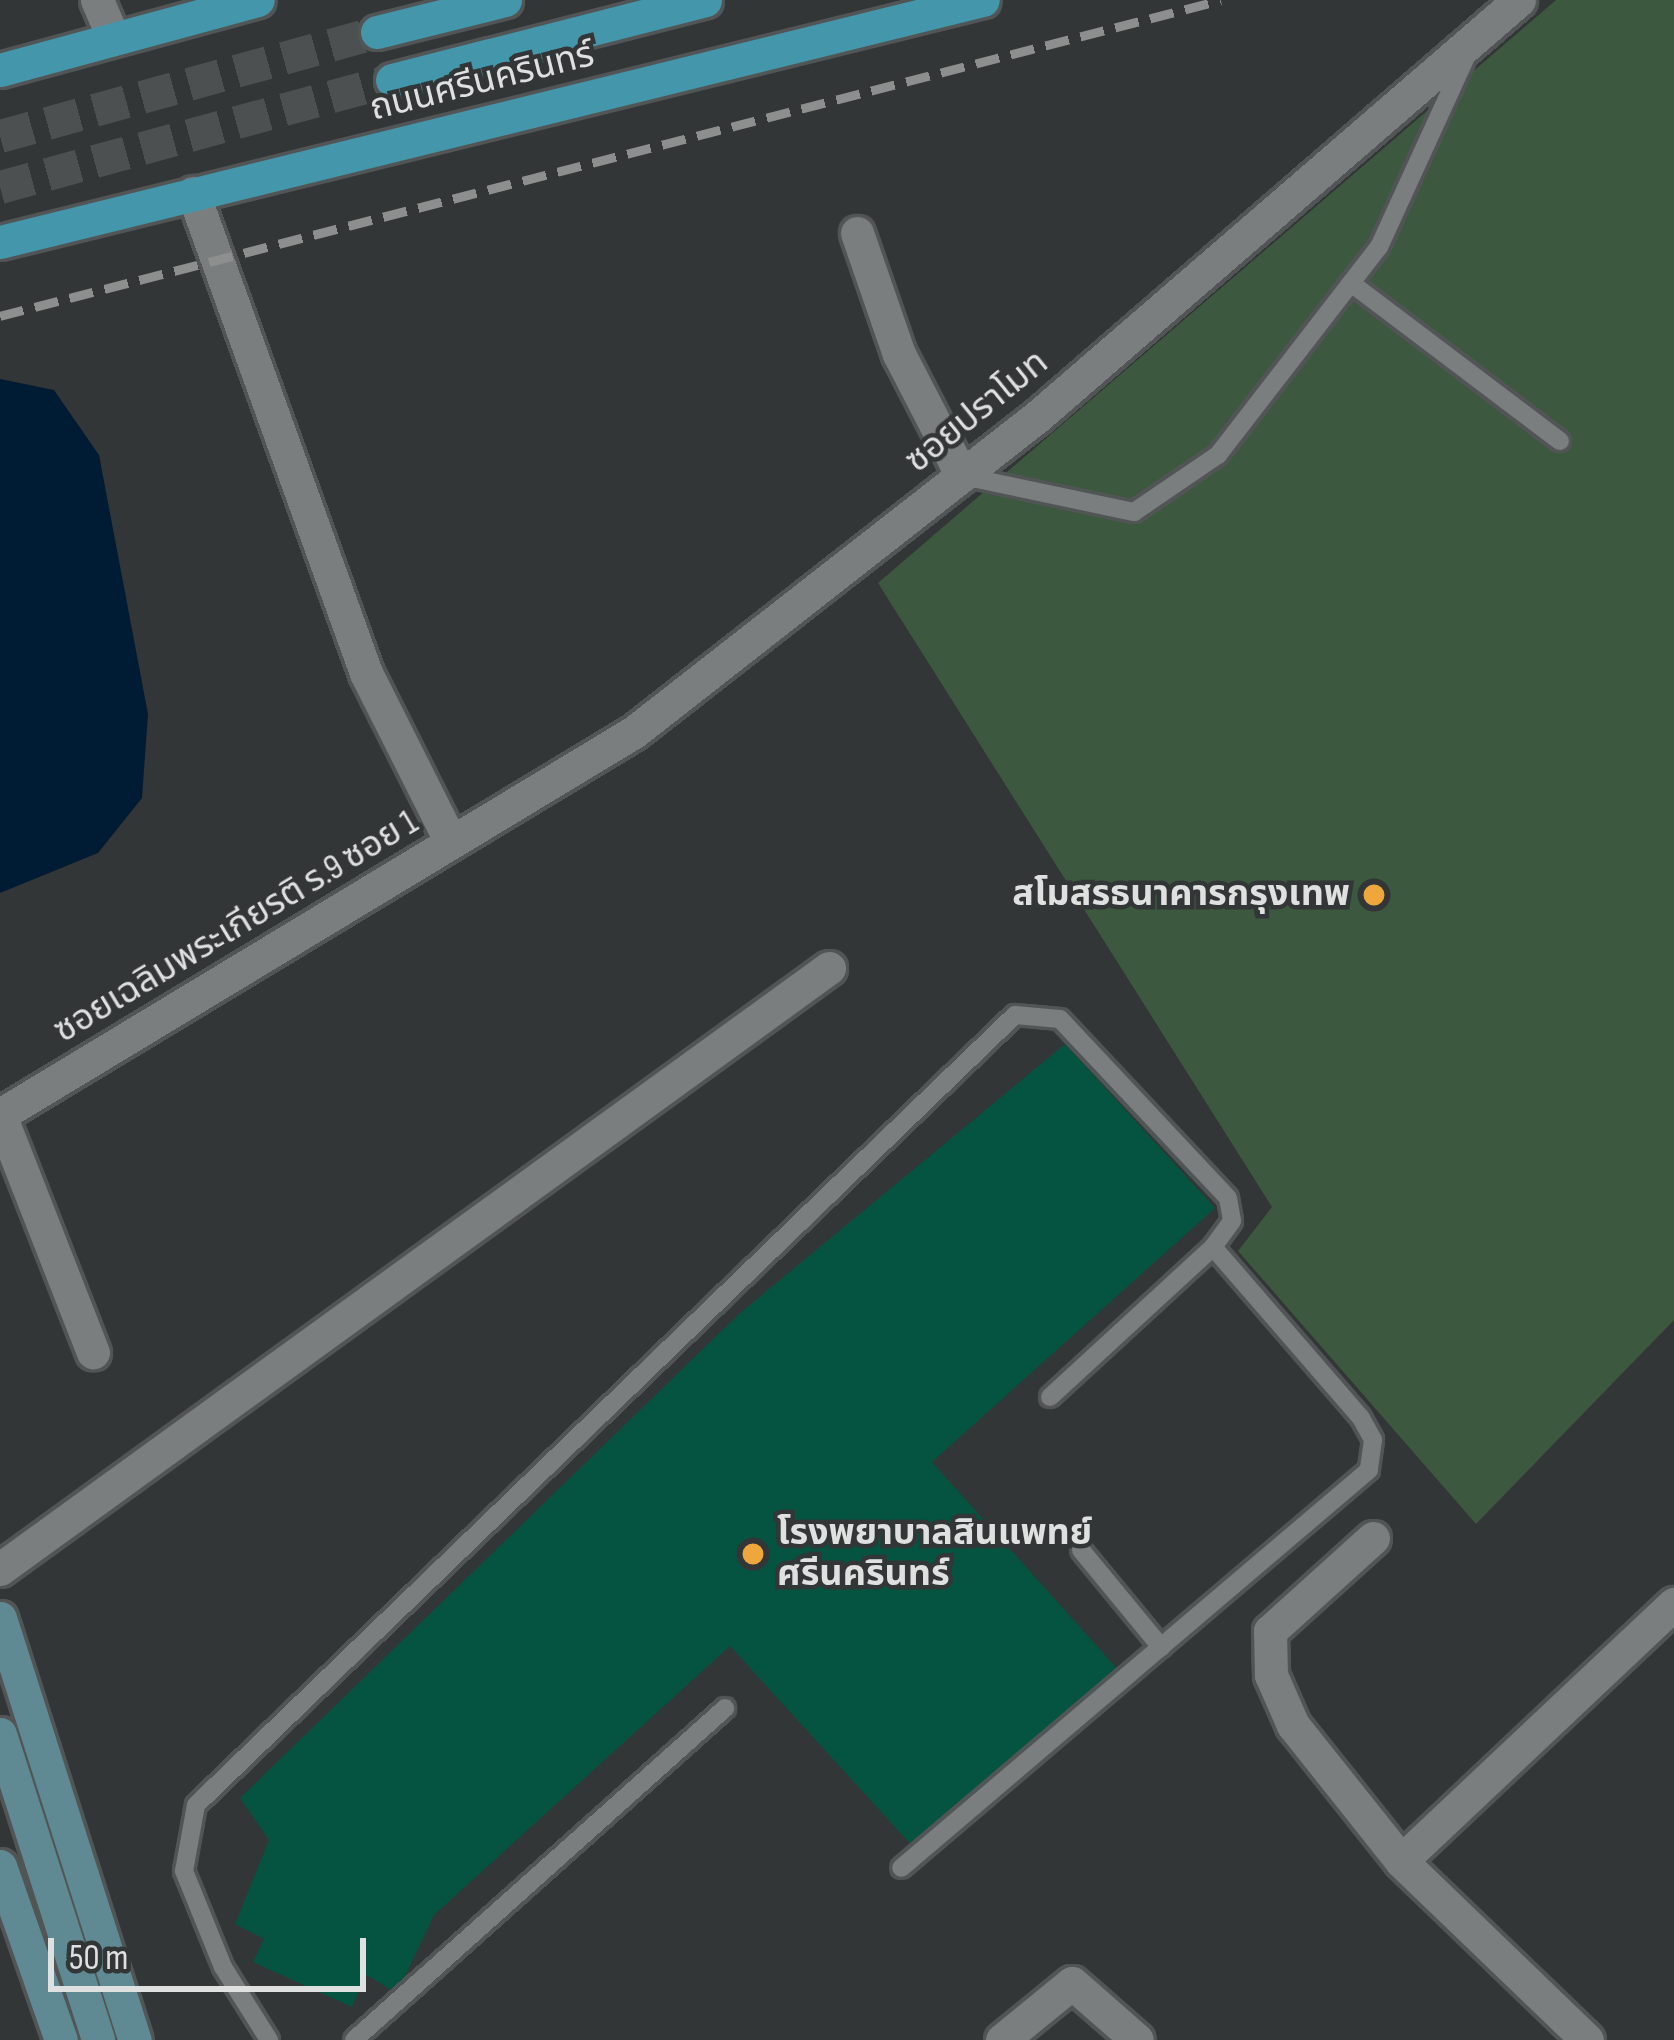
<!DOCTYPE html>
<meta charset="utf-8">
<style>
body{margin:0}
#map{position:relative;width:1674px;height:2040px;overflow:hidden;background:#333636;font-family:"Sofia Sans Condensed","Noto Sans Thai",sans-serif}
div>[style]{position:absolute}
.green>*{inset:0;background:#3c583e}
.water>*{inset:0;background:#001c34}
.building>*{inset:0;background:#055341}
.primary-tunnel>*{height:33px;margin-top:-16.5px;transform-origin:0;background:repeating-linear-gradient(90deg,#4d5050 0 33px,transparent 0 49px)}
.roads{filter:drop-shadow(3px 0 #525555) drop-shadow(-3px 0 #525555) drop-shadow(0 3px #525555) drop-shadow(0 -3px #525555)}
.service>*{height:18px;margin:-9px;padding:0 9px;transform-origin:9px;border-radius:9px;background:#7a7e7e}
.minor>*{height:33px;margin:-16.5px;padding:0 16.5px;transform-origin:16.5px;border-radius:16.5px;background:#7a7e7e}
.secondary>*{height:33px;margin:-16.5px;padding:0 16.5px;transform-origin:16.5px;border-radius:16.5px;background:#5f8a94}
.primary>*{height:33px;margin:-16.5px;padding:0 16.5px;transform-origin:16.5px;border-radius:16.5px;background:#4497aa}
.rail>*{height:9px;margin-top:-4.5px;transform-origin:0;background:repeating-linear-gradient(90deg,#8d8f8f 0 24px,transparent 0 36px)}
.dots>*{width:33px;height:33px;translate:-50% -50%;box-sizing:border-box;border:6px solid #333636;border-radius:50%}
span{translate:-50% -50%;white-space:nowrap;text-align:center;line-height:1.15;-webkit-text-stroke:9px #333636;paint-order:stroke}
.street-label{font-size:36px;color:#dfe1e1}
.poi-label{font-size:36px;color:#dfe1e1;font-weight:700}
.right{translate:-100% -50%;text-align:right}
.left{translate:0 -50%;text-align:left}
.scale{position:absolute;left:48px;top:1938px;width:318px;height:54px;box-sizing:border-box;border:6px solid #dfe1e1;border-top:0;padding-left:15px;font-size:36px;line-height:42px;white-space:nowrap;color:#dfe1e1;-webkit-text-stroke:9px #333636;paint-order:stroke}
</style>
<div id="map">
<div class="green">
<i style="clip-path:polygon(1556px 0,1674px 0,1674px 1320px,1476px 1524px,1238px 1251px,1272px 1207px,878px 583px)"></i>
</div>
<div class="water">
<i style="clip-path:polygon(0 379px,54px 390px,99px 455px,148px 714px,142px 798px,98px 853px,0 893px)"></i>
</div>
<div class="building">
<i style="clip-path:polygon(1065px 1044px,1215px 1208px,932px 1462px,1121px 1673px,913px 1847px,730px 1646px,434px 1915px,397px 1993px,366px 1975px,352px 2007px,253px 1962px,264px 1939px,235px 1924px,269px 1840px,240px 1798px,740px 1313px)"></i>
</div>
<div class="primary-tunnel">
<i style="left:0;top:136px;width:391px;rotate:-15.4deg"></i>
<i style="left:0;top:187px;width:406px;rotate:-15.3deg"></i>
</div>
<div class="roads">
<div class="service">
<i style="left:1351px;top:283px;width:262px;rotate:37.1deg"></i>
<i style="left:963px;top:476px;width:175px;rotate:11.9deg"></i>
<i style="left:1134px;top:512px;width:102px;rotate:-34.2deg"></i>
<i style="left:1218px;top:455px;width:263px;rotate:-52.3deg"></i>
<i style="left:1379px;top:247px;width:213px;rotate:-65.4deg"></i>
<i style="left:1050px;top:1397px;width:222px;rotate:-42.6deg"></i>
<i style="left:1081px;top:1550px;width:126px;rotate:50.5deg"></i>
<i style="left:269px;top:2040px;width:86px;rotate:-122.2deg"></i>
<i style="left:223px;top:1967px;width:104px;rotate:-112.1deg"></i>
<i style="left:184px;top:1871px;width:67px;rotate:-79.7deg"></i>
<i style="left:196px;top:1805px;width:1138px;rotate:-43.97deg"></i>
<i style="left:1015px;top:1015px;width:45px;rotate:5.1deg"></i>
<i style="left:1060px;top:1019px;width:245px;rotate:46.8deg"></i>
<i style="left:1228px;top:1198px;width:23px;rotate:80deg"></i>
<i style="left:1232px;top:1221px;width:32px;rotate:126deg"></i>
<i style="left:1213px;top:1247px;width:226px;rotate:49.1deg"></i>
<i style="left:1361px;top:1418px;width:25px;rotate:61deg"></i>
<i style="left:1373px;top:1440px;width:30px;rotate:98deg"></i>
<i style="left:1369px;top:1470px;width:614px;rotate:139.62deg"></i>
<i style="left:354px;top:2040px;width:498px;rotate:-41.8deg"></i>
</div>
<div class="minor">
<i style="left:97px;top:0;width:40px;rotate:66.6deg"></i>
<i style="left:193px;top:193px;width:510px;rotate:70.18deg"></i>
<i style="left:366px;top:673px;width:189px;rotate:63.3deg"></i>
<i style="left:857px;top:233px;width:128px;rotate:70.9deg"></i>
<i style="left:899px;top:354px;width:137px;rotate:62.7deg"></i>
<i style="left:0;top:1115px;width:741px;rotate:-31.14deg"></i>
<i style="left:634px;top:732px;width:513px;rotate:-38.03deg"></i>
<i style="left:1038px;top:416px;width:636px;rotate:-40.86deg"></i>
<i style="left:0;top:1115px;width:255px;rotate:68.6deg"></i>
<i style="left:1373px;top:1538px;width:139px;rotate:137.9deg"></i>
<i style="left:1270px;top:1631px;width:44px;rotate:88.7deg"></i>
<i style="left:1271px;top:1675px;width:55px;rotate:66.3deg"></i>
<i style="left:1293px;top:1725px;width:174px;rotate:51.5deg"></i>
<i style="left:1401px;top:1861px;width:258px;rotate:43.9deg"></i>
<i style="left:0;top:1569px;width:1024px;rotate:-35.94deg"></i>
<i style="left:1401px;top:1861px;width:375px;rotate:-43.3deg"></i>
<i style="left:1002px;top:2040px;width:90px;rotate:-39.2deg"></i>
<i style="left:1072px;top:1983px;width:86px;rotate:41.2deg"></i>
</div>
<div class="secondary">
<i style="left:0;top:1618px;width:443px;rotate:72.3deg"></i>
<i style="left:0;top:1734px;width:321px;rotate:72.2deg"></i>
<i style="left:0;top:1866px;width:184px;rotate:70.7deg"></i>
</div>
<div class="primary">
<i style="left:377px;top:32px;width:132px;rotate:-14deg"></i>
<i style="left:0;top:70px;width:267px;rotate:-15.2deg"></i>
<i style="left:392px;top:80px;width:323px;rotate:-14.3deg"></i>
<i style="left:0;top:242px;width:1012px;rotate:-13.83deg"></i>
</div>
</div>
<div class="rail">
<i style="left:0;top:316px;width:1261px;rotate:-14.51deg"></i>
</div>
<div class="dots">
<i style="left:1374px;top:895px;background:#efa73d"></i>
<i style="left:753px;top:1554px;background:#efa73d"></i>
</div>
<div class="street-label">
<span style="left:482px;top:82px;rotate:-14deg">ถนนศรีนครินทร์</span>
<span style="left:977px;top:412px;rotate:-39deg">ซอยปราโมท</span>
<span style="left:236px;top:927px;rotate:-31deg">ซอยเฉลิมพระเกียรติ ร.9 ซอย 1</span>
</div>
<div class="poi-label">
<span class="right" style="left:1350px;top:895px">สโมสรธนาคารกรุงเทพ</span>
<span class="left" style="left:777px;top:1554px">โรงพยาบาลสินแพทย์<br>ศรีนครินทร์</span>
</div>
<div class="scale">50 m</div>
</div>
